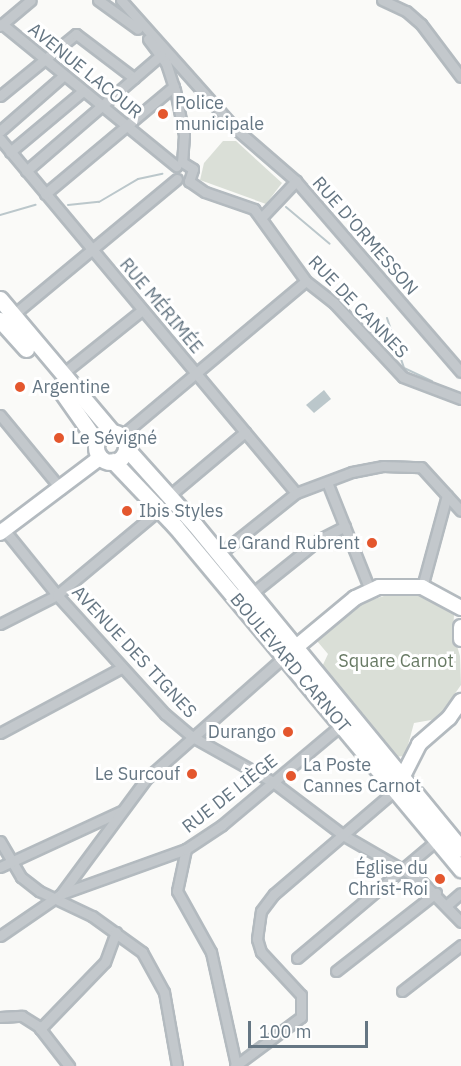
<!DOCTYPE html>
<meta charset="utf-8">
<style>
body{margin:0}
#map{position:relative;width:461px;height:1066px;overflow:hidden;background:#fafaf8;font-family:"IBM Plex Sans",sans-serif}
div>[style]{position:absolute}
.green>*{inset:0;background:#dadfd7}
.water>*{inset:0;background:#bbc7cb}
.stream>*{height:2px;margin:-1px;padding:0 1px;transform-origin:1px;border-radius:1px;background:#bbc7cb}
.roads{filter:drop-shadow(2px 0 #b3babf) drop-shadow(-2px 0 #b3babf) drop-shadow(0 2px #b3babf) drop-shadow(0 -2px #b3babf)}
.street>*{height:9px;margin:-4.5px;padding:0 4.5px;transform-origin:4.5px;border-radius:4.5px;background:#c3c8cc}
.secondary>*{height:14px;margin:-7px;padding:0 7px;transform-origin:7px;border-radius:7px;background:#fff}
.primary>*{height:15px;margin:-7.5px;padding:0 7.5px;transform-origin:7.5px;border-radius:7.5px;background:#fff}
.primary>.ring{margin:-7.5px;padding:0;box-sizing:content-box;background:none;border:15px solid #fff;border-radius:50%}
.dots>*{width:16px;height:16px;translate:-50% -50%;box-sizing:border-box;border:3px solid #fff;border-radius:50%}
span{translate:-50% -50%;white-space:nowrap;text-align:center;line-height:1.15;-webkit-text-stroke:6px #fff;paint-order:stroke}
.street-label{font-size:18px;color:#657683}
.poi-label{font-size:18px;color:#657683}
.left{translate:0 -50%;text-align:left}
.right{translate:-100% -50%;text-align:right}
.park-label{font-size:18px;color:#687a64}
.scale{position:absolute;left:248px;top:1021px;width:120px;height:27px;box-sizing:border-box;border:3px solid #657683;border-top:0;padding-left:8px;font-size:18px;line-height:21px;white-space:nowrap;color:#657683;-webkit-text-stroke:4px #fff;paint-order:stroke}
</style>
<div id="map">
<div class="green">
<i style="clip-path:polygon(223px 141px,236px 141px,282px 183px,266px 204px,200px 180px,204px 163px)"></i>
<i style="clip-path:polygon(412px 593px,431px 598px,454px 615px,453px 632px,460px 656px,461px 685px,437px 719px,414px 723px,405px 756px,394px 757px,321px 669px,328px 654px,317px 641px,362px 603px,387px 595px)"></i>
</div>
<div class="water">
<i style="clip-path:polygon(324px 390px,331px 399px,314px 413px,306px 405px)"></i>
</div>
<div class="stream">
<i style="left:68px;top:205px;width:31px;rotate:-6deg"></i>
<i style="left:99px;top:202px;width:45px;rotate:-30.5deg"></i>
<i style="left:138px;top:179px;width:25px;rotate:-12deg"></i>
<i style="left:286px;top:207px;width:57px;rotate:40.1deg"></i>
<i style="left:0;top:215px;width:37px;rotate:-16deg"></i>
<i style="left:387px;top:318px;width:53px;rotate:71.2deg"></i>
<i style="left:404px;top:368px;width:31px;rotate:25deg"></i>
</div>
<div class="roads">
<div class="street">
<i style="left:98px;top:0;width:49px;rotate:35.9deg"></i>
<i style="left:121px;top:0;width:173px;rotate:48.3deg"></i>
<i style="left:236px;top:129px;width:79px;rotate:40.9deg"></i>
<i style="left:296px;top:181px;width:252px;rotate:49.2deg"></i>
<i style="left:382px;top:0;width:26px;rotate:25deg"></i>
<i style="left:406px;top:11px;width:20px;rotate:41deg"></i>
<i style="left:421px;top:24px;width:66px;rotate:53deg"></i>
<i style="left:2px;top:24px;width:225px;rotate:39.2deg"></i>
<i style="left:0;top:26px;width:40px;rotate:-40deg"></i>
<i style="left:148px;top:39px;width:30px;rotate:53deg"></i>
<i style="left:166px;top:63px;width:28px;rotate:72deg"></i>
<i style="left:175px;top:90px;width:46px;rotate:78.7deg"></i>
<i style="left:184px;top:135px;width:27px;rotate:94deg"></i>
<i style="left:0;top:96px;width:98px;rotate:-39.2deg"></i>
<i style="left:76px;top:34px;width:73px;rotate:37.2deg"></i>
<i style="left:0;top:131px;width:85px;rotate:-41.2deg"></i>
<i style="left:0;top:139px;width:461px;rotate:50.1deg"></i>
<i style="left:10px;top:152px;width:95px;rotate:-39.9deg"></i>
<i style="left:182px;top:162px;width:13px;rotate:32deg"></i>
<i style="left:193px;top:169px;width:13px;rotate:108deg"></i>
<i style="left:26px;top:171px;width:178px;rotate:-40.7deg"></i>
<i style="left:189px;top:181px;width:19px;rotate:35deg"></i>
<i style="left:205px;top:192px;width:52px;rotate:19.1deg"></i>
<i style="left:254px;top:209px;width:89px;rotate:54.2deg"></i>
<i style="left:306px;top:281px;width:36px;rotate:38deg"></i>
<i style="left:334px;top:303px;width:101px;rotate:47deg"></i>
<i style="left:403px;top:377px;width:62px;rotate:20.8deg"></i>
<i style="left:45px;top:194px;width:168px;rotate:-39.9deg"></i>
<i style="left:262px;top:217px;width:50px;rotate:-46.6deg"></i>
<i style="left:13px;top:315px;width:213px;rotate:-39.7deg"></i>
<i style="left:61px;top:375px;width:104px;rotate:-38.7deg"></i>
<i style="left:0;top:415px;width:96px;rotate:50.5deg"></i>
<i style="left:121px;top:436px;width:241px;rotate:-40deg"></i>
<i style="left:327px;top:482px;width:116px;rotate:68.3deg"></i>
<i style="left:170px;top:495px;width:98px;rotate:-40deg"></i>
<i style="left:2px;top:527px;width:87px;rotate:51deg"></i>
<i style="left:57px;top:595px;width:161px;rotate:47.8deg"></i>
<i style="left:165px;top:714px;width:34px;rotate:40deg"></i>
<i style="left:191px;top:736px;width:94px;rotate:29.3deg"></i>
<i style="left:273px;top:782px;width:88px;rotate:37.1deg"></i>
<i style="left:343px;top:835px;width:88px;rotate:30.1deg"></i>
<i style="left:419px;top:879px;width:60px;rotate:45.7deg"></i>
<i style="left:217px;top:556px;width:101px;rotate:-38.6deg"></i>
<i style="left:296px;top:493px;width:60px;rotate:-20.6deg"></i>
<i style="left:352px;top:472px;width:32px;rotate:-11deg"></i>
<i style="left:383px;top:466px;width:38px;rotate:2deg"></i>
<i style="left:421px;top:467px;width:59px;rotate:47.7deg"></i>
<i style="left:422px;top:587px;width:95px;rotate:-74.8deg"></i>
<i style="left:250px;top:595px;width:90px;rotate:-38.7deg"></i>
<i style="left:320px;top:539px;width:28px;rotate:-27deg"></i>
<i style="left:0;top:624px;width:64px;rotate:-27deg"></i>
<i style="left:57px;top:595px;width:133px;rotate:-39.8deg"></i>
<i style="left:0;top:733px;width:137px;rotate:-28.2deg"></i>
<i style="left:0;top:841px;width:42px;rotate:59.7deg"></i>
<i style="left:21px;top:877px;width:23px;rotate:38deg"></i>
<i style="left:39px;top:891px;width:59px;rotate:25.3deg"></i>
<i style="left:92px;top:916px;width:62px;rotate:35.8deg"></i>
<i style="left:142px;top:952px;width:46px;rotate:61.2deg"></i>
<i style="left:164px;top:992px;width:75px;rotate:80deg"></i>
<i style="left:186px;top:849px;width:43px;rotate:102.1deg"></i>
<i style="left:177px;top:891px;width:70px;rotate:60.9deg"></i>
<i style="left:211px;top:952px;width:116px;rotate:77.5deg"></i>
<i style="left:0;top:867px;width:133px;rotate:-24.8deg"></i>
<i style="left:61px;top:894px;width:133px;rotate:-19.8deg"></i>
<i style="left:186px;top:849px;width:43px;rotate:-33.7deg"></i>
<i style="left:222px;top:825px;width:155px;rotate:-40deg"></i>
<i style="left:447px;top:905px;width:18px;rotate:-41deg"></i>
<i style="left:0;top:936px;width:74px;rotate:-34.5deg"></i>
<i style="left:61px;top:894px;width:143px;rotate:-53.5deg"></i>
<i style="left:146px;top:779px;width:187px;rotate:-41.5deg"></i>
<i style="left:297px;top:958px;width:183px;rotate:-40.1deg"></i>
<i style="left:336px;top:971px;width:127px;rotate:-38deg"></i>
<i style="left:402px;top:991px;width:75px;rotate:-37.9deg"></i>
<i style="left:0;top:1017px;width:22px;rotate:-3deg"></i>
<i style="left:22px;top:1016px;width:19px;rotate:32deg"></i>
<i style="left:38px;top:1026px;width:51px;rotate:52.2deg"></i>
<i style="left:40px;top:1029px;width:93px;rotate:-45.9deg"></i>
<i style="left:105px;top:962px;width:32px;rotate:-70deg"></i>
<i style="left:235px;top:1066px;width:82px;rotate:-36.6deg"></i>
<i style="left:301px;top:1017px;width:22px;rotate:-90deg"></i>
<i style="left:301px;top:995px;width:59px;rotate:-132.9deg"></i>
<i style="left:261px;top:952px;width:14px;rotate:-107deg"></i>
<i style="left:257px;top:939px;width:28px;rotate:-82deg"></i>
<i style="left:261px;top:911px;width:21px;rotate:-53deg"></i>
<i style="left:274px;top:894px;width:157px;rotate:-40.6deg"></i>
</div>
<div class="secondary">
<i style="left:0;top:533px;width:126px;rotate:-37deg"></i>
<i style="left:461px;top:627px;width:12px;rotate:90deg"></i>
<i style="left:295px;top:648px;width:78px;rotate:-39.8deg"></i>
<i style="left:355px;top:598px;width:26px;rotate:-25deg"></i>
<i style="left:379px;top:587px;width:43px"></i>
<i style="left:422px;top:587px;width:44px;rotate:28.3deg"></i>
<i style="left:403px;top:776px;width:36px;rotate:-63deg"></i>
<i style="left:419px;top:744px;width:40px;rotate:-41deg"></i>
<i style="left:449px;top:718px;width:21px;rotate:-55deg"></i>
</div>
<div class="primary">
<i style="left:0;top:299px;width:174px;rotate:49.9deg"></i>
<i style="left:0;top:320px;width:39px;rotate:48deg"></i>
<i style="left:59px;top:388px;width:66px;rotate:54.9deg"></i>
<i class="ring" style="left:96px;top:432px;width:15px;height:15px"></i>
<i style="left:126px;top:448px;width:103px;rotate:48.1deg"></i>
<i style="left:195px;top:525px;width:419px;rotate:50.6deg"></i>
<i style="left:113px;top:461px;width:90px;rotate:46.4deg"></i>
<i style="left:175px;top:526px;width:447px;rotate:50.2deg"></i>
</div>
</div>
<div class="dots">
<i style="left:163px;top:114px;background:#e4572e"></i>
<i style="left:20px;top:387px;background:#e4572e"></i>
<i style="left:59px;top:438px;background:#e4572e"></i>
<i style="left:127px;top:511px;background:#e4572e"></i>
<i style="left:372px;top:543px;background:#e4572e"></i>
<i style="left:288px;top:732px;background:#e4572e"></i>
<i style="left:192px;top:774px;background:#e4572e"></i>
<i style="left:291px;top:776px;background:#e4572e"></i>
<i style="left:440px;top:879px;background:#e4572e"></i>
</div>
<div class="street-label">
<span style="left:85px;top:71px;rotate:39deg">AVENUE LACOUR</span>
<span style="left:365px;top:236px;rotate:49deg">RUE D'ORMESSON</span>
<span style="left:161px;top:306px;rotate:50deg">RUE MÉRIMÉE</span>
<span style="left:358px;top:307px;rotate:46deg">RUE DE CANNES</span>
<span style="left:134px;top:652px;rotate:47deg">AVENUE DES TIGNES</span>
<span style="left:290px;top:663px;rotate:50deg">BOULEVARD CARNOT</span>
<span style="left:230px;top:794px;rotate:-38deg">RUE DE LIÈGE</span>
</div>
<div class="poi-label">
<span class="left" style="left:175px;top:114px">Police<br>municipale</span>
<span class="left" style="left:32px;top:387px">Argentine</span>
<span class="left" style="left:71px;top:438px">Le Sévigné</span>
<span class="left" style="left:139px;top:511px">Ibis Styles</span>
<span class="right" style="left:360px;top:543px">Le Grand Rubrent</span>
<span class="right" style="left:276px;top:732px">Durango</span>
<span class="left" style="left:303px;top:776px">La Poste<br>Cannes Carnot</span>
<span class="right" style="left:180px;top:774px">Le Surcouf</span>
<span class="right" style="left:428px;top:879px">Église du<br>Christ-Roi</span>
</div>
<div class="park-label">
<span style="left:396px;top:661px">Square Carnot</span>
</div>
<div class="scale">100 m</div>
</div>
